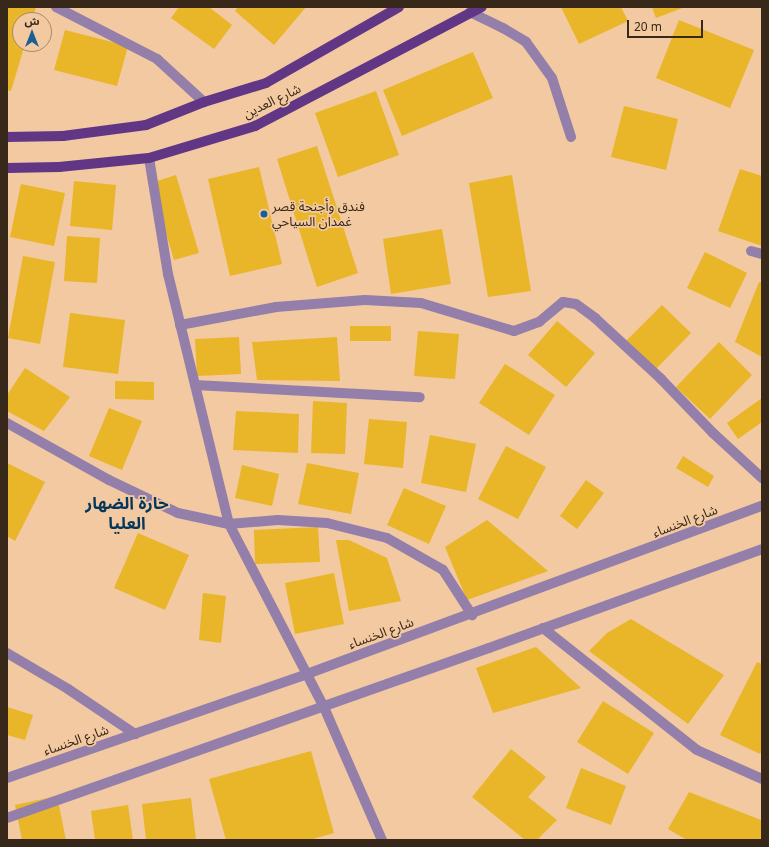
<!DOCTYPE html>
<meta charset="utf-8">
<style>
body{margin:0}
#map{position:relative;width:769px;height:847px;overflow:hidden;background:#f2c9a1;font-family:"Noto Sans","Noto Sans Arabic",sans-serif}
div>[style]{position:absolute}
.building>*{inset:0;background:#e9b529}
.minor>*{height:10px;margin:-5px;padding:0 5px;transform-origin:5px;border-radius:5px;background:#947fab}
.major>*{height:10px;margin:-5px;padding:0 5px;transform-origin:5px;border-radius:5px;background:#613685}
.dots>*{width:11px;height:11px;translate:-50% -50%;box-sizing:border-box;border:2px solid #f2c9a1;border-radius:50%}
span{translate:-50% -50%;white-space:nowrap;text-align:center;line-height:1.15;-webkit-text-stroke:3.5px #f2c9a1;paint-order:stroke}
.street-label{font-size:13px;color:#382819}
.poi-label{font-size:13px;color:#382819}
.left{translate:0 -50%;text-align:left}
.district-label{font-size:17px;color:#05375b;font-weight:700}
.frame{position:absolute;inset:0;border:8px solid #382819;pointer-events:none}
.north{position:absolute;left:12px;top:12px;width:40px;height:40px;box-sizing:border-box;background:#f2c9a1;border:1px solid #a8896b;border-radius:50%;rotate:0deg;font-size:11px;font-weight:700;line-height:16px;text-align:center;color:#382819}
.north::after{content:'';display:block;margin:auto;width:14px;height:18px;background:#195f93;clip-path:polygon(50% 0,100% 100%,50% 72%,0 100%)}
.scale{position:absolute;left:627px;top:20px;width:76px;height:18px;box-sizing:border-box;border:2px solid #382819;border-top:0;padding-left:5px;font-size:12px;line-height:14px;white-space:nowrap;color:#382819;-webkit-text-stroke:3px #f2c9a1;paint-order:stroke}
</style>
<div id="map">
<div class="building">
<i style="clip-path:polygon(7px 7px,36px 7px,32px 20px,20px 20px,20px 44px,25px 44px,11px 91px,7px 90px)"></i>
<i style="clip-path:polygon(179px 7px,209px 7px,232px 25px,214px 49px,171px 18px)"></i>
<i style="clip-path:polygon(238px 7px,306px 7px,274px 45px,235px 11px)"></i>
<i style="clip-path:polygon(561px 7px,621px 7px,628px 21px,579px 44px)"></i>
<i style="clip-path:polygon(652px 7px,685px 7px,656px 18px)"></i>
<i style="clip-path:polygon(679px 20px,754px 50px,730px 108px,656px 78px)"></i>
<i style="clip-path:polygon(65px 30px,128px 46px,117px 86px,54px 70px)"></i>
<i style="clip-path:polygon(473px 52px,493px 98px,402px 136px,383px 90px)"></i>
<i style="clip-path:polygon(376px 91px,399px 155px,338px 177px,315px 113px)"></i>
<i style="clip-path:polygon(624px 106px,678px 119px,666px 170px,611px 157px)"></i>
<i style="clip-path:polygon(317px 146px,358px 273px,317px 287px,277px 159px)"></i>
<i style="clip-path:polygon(259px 167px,282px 264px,230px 276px,208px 179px)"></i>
<i style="clip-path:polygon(740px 169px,762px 176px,762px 246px,718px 231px)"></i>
<i style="clip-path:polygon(176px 175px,199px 253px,174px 260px,151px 183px)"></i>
<i style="clip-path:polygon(512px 175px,531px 291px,488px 297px,469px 183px)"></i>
<i style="clip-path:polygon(74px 181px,116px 185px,112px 230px,70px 226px)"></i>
<i style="clip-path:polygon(21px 184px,65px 193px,54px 246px,10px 237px)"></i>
<i style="clip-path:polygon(442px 229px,451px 284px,391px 294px,383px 239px)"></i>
<i style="clip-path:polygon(67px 236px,100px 238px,97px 283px,64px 281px)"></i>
<i style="clip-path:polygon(705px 252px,747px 273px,730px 308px,687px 288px)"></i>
<i style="clip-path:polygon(23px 256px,55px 262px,40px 344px,8px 338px)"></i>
<i style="clip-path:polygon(759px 282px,762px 282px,762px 357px,735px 342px)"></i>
<i style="clip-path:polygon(662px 305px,691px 333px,654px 371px,624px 343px)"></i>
<i style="clip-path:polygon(70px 313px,125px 320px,118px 374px,63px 367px)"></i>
<i style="clip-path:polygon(557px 321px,595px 353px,566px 387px,528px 355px)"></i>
<i style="clip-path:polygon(350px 326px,391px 326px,391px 341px,350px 341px)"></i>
<i style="clip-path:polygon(418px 331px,459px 334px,455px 379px,414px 376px)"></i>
<i style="clip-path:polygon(239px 337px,241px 374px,197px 376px,195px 339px)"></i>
<i style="clip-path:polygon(337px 337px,340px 381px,257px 380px,252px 342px)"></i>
<i style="clip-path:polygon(719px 342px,752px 375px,710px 419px,676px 387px)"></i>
<i style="clip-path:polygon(505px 364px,555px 395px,529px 435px,479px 403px)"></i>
<i style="clip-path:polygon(25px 368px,70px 397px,44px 431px,7px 411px,7px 395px)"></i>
<i style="clip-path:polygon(115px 381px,154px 382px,154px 400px,115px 399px)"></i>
<i style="clip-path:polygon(762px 398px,762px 422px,738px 439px,727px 423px)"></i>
<i style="clip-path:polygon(313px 401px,347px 403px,345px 454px,311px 453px)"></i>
<i style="clip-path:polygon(109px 408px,142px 421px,122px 470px,89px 456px)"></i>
<i style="clip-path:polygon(236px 411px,299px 414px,298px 453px,233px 450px)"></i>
<i style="clip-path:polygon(369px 419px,407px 422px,403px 468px,364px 464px)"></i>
<i style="clip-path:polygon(430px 435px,476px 444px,466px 492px,421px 483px)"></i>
<i style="clip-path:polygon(506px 446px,546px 467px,518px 519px,478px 499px)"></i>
<i style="clip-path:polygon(683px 456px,714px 476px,708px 487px,676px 468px)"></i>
<i style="clip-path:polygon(7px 463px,45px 482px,15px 541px,7px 536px)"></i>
<i style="clip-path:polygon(307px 463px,359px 473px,351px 514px,298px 504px)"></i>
<i style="clip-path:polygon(242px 465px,279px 474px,272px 506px,235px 498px)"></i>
<i style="clip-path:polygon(586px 480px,604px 493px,577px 529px,560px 516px)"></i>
<i style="clip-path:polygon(404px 488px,446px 506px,429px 544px,387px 525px)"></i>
<i style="clip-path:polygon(487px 520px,548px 571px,467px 600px,445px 547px)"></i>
<i style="clip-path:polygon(318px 527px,320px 562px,255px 564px,254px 530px)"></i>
<i style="clip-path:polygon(138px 533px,189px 555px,165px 610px,114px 588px)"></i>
<i style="clip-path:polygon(336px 540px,349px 540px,387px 558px,401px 601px,349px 611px)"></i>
<i style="clip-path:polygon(334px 573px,344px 624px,295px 634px,285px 583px)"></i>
<i style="clip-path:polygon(203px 593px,226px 596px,221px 643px,199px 640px)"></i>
<i style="clip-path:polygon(631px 619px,724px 675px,688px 724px,589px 651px,607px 633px)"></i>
<i style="clip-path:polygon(536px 647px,581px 688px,493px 713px,476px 668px)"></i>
<i style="clip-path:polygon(757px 662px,762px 664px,762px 750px,760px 754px,720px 735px)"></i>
<i style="clip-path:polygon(603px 701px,654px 733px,628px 774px,577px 742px)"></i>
<i style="clip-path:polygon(7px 707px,33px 715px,25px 740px,7px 735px)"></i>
<i style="clip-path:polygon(511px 749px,546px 777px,528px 797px,557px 820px,537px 840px,525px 840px,472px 797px)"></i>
<i style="clip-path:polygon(311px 751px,334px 833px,309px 840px,226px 840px,209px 779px)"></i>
<i style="clip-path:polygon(581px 768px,626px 786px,611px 825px,566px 808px)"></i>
<i style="clip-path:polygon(689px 792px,761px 820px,762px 818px,762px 840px,687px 840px,668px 829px)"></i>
<i style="clip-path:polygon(57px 796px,66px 840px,22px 840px,15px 805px)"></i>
<i style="clip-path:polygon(191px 798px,196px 840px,146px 840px,142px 804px)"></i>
<i style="clip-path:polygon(128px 805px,133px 840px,95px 840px,91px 811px)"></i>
</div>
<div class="minor">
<i style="left:56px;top:7px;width:114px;rotate:27.2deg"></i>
<i style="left:157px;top:59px;width:64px;rotate:42.5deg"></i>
<i style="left:470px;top:12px;width:37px;rotate:26deg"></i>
<i style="left:503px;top:28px;width:27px;rotate:31deg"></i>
<i style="left:526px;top:42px;width:44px;rotate:54.2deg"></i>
<i style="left:552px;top:78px;width:62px;rotate:72.1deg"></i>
<i style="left:149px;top:158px;width:118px;rotate:80.7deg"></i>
<i style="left:168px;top:274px;width:257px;rotate:76.3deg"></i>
<i style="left:229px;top:524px;width:204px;rotate:62.6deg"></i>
<i style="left:323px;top:705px;width:147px;rotate:66.4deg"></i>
<i style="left:751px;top:251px;width:11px;rotate:15deg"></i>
<i style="left:180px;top:325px;width:98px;rotate:-10.6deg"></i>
<i style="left:276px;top:307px;width:89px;rotate:-4.5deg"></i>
<i style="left:365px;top:300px;width:56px;rotate:3.1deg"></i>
<i style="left:421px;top:303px;width:97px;rotate:16.8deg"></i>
<i style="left:514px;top:331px;width:27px;rotate:-20deg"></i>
<i style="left:539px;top:322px;width:31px;rotate:-40deg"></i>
<i style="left:563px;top:302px;width:13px;rotate:9deg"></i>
<i style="left:576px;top:304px;width:24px;rotate:36deg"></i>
<i style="left:595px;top:318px;width:90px;rotate:42.7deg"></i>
<i style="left:661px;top:379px;width:75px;rotate:46.1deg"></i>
<i style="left:713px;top:433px;width:67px;rotate:42.6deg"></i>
<i style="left:195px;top:385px;width:225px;rotate:3.1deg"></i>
<i style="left:7px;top:423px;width:117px;rotate:29.2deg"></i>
<i style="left:109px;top:480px;width:76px;rotate:25.6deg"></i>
<i style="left:178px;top:513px;width:52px;rotate:12.2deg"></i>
<i style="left:229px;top:524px;width:49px;rotate:-4.7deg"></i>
<i style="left:278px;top:520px;width:49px;rotate:3.5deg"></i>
<i style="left:327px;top:523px;width:62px;rotate:14deg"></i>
<i style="left:387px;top:538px;width:64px;rotate:29.7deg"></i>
<i style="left:443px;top:570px;width:54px;rotate:57.2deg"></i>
<i style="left:543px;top:628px;width:196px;rotate:38.4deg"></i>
<i style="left:697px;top:750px;width:71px;rotate:24deg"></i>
<i style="left:7px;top:653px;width:71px;rotate:30.5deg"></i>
<i style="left:68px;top:689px;width:81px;rotate:33.9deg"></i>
<i style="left:7px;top:778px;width:318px;rotate:-19.1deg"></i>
<i style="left:307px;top:674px;width:485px;rotate:-20.3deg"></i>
<i style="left:7px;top:818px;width:511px;rotate:-19.43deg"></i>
<i style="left:489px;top:648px;width:290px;rotate:-19.9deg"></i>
</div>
<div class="major">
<i style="left:7px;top:137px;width:56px;rotate:-1deg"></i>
<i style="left:63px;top:136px;width:84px;rotate:-7.5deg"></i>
<i style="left:146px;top:125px;width:62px;rotate:-21.6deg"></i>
<i style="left:204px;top:102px;width:65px;rotate:-17deg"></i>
<i style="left:266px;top:83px;width:153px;rotate:-29.7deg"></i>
<i style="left:7px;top:168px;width:52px;rotate:-1.1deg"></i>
<i style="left:59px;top:167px;width:90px;rotate:-5.7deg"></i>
<i style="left:149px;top:158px;width:111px;rotate:-16.8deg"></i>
<i style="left:255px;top:126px;width:256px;rotate:-27.7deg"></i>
</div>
<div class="dots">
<i style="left:264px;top:214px;background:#195f93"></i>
</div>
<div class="street-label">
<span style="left:272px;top:101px;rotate:-26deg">شارع العدين</span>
<span style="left:685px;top:521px;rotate:-21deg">شارع الخنساء</span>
<span style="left:381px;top:633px;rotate:-20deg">شارع الخنساء</span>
<span style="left:76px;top:740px;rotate:-19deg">شارع الخنساء</span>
</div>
<div class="poi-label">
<span class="left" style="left:272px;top:214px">فندق وأجنحة قصر<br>غمدان السياحي</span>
</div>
<div class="district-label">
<span style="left:127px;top:513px">حارة الضهار<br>العليا</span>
</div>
<div class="frame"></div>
<div class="north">ش</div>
<div class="scale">20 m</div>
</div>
